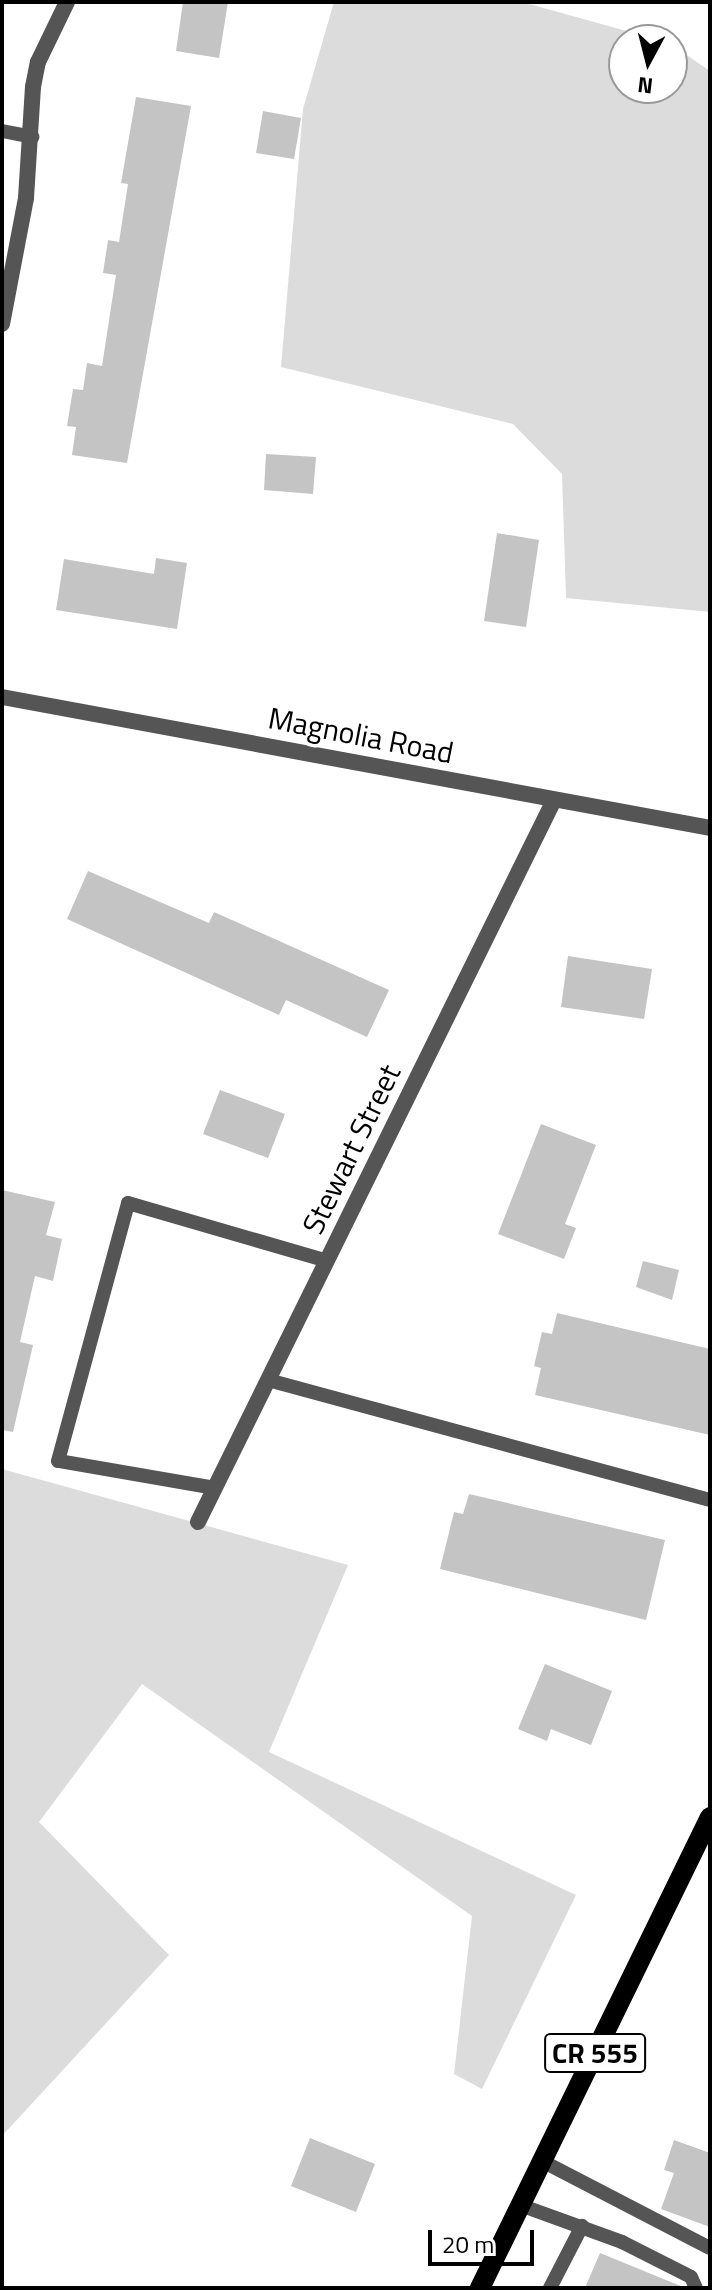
<!DOCTYPE html>
<style>
body{margin:0}
#map{position:relative;width:712px;height:2290px;overflow:hidden;background:#fff;font-family:"Titillium Web",sans-serif}
div>[style]{position:absolute}
.green>*{inset:0;background:#dcdcdc}
.building>*{inset:0;background:#c4c4c4}
.service>*{height:14px;margin:-7px;padding:0 7px;transform-origin:7px;border-radius:7px;background:#555}
.minor>*{height:16px;margin:-8px;padding:0 8px;transform-origin:8px;border-radius:8px;background:#555}
.primary>*{height:20px;margin:-10px;padding:0 10px;transform-origin:10px;border-radius:10px;background:#000}
span{translate:-50% -50%;white-space:nowrap;text-align:center;line-height:1.15;-webkit-text-stroke:7px #fff;paint-order:stroke}
.shield-label span{padding:2px 6px;background:#fff;border:2px solid;border-radius:6px;-webkit-text-stroke-width:0}
.shield-label{font-size:28px;color:#000;font-weight:700}
.street-label{font-size:30px;color:#000}
.frame{position:absolute;inset:0;border:4px solid #000;pointer-events:none}
.north{position:absolute;left:608px;top:24px;width:80px;height:80px;box-sizing:border-box;background:#fff;border:2px solid #999;border-radius:50%;rotate:187deg;font-size:22px;font-weight:700;line-height:32px;text-align:center;color:#000}
.north::after{content:'';display:block;margin:auto;width:28px;height:36px;background:#000;clip-path:polygon(50% 0,100% 100%,50% 72%,0 100%)}
.scale{position:absolute;left:428px;top:2230px;width:106px;height:36px;box-sizing:border-box;border:4px solid #000;border-top:0;padding-left:10px;font-size:24px;line-height:28px;white-space:nowrap;color:#000;-webkit-text-stroke:6px #fff;paint-order:stroke}
</style>
<div id="map">
<div class="green">
<i style="clip-path:polygon(334px 2px,522px 2px,659px 40px,624px 40px,624px 88px,672px 88px,672px 45px,710px 71px,710px 612px,566px 598px,562px 474px,513px 424px,281px 367px,303px 109px)"></i>
<i style="clip-path:polygon(2px 1469px,348px 1565px,269px 1752px,576px 1895px,482px 2089px,454px 2074px,472px 1916px,142px 1684px,39px 1822px,169px 1955px,2px 2136px)"></i>
</div>
<div class="building">
<i style="clip-path:polygon(183px 2px,228px 2px,219px 58px,176px 51px)"></i>
<i style="clip-path:polygon(136px 97px,191px 106px,127px 463px,72px 455px,76px 427px,67px 426px,73px 389px,83px 390px,87px 363px,102px 366px,116px 275px,103px 273px,108px 240px,119px 242px,128px 184px,121px 183px)"></i>
<i style="clip-path:polygon(263px 111px,301px 118px,294px 159px,256px 153px)"></i>
<i style="clip-path:polygon(266px 454px,316px 457px,313px 494px,264px 490px)"></i>
<i style="clip-path:polygon(497px 533px,539px 540px,526px 627px,484px 621px)"></i>
<i style="clip-path:polygon(156px 558px,187px 563px,177px 629px,56px 610px,64px 559px,154px 574px)"></i>
<i style="clip-path:polygon(88px 871px,209px 923px,214px 912px,389px 990px,367px 1037px,286px 1000px,279px 1015px,67px 919px)"></i>
<i style="clip-path:polygon(568px 956px,652px 969px,644px 1019px,561px 1007px)"></i>
<i style="clip-path:polygon(220px 1090px,285px 1114px,268px 1158px,203px 1134px)"></i>
<i style="clip-path:polygon(541px 1124px,596px 1145px,565px 1224px,576px 1228px,564px 1259px,498px 1234px)"></i>
<i style="clip-path:polygon(2px 1190px,55px 1202px,46px 1235px,62px 1239px,53px 1281px,35px 1276px,20px 1342px,33px 1345px,13px 1432px,2px 1430px)"></i>
<i style="clip-path:polygon(643px 1261px,679px 1270px,672px 1300px,636px 1287px)"></i>
<i style="clip-path:polygon(557px 1313px,710px 1349px,710px 1435px,535px 1395px,541px 1368px,534px 1366px,542px 1332px,552px 1334px)"></i>
<i style="clip-path:polygon(469px 1494px,665px 1540px,646px 1620px,440px 1569px,454px 1512px,463px 1514px)"></i>
<i style="clip-path:polygon(545px 1664px,612px 1691px,591px 1745px,551px 1729px,547px 1741px,518px 1729px)"></i>
<i style="clip-path:polygon(310px 2138px,375px 2164px,356px 2212px,291px 2186px)"></i>
<i style="clip-path:polygon(674px 2140px,710px 2153px,710px 2227px,661px 2209px,674px 2173px,664px 2170px)"></i>
<i style="clip-path:polygon(600px 2253px,683px 2287px,683px 2288px,585px 2288px)"></i>
</div>
<div class="service">
<i style="left:2px;top:131px;width:31px;rotate:11deg"></i>
<i style="left:268px;top:1380px;width:458px;rotate:15.2deg"></i>
<i style="left:215px;top:1488px;width:159px;rotate:-170.2deg"></i>
<i style="left:58px;top:1461px;width:267px;rotate:-74.8deg"></i>
<i style="left:128px;top:1203px;width:207px;rotate:16.2deg"></i>
<i style="left:542px;top:2161px;width:189px;rotate:27.4deg"></i>
<i style="left:520px;top:2205px;width:109px;rotate:19.9deg"></i>
<i style="left:622px;top:2242px;width:77px;rotate:26.9deg"></i>
<i style="left:691px;top:2277px;width:12px;rotate:66deg"></i>
<i style="left:550px;top:2288px;width:70px;rotate:-62.7deg"></i>
</div>
<div class="minor">
<i style="left:2px;top:324px;width:128px;rotate:-79.2deg"></i>
<i style="left:26px;top:198px;width:111px;rotate:-86.4deg"></i>
<i style="left:33px;top:87px;width:25px;rotate:-79deg"></i>
<i style="left:38px;top:62px;width:67px;rotate:-64.2deg"></i>
<i style="left:2px;top:697px;width:720px;rotate:10.48deg"></i>
<i style="left:198px;top:1522px;width:805px;rotate:-63.75deg"></i>
</div>
<div class="primary">
<i style="left:480px;top:2288px;width:524px;rotate:-63.97deg"></i>
</div>
<div class="shield-label">
<span style="left:595px;top:2053px">CR 555</span>
</div>
<div class="street-label">
<span style="left:361px;top:735px;rotate:11deg">Magnolia Road</span>
<span style="left:351px;top:1149px;rotate:-64deg">Stewart Street</span>
</div>
<div class="frame"></div>
<div class="north">N</div>
<div class="scale">20 m</div>
</div>
